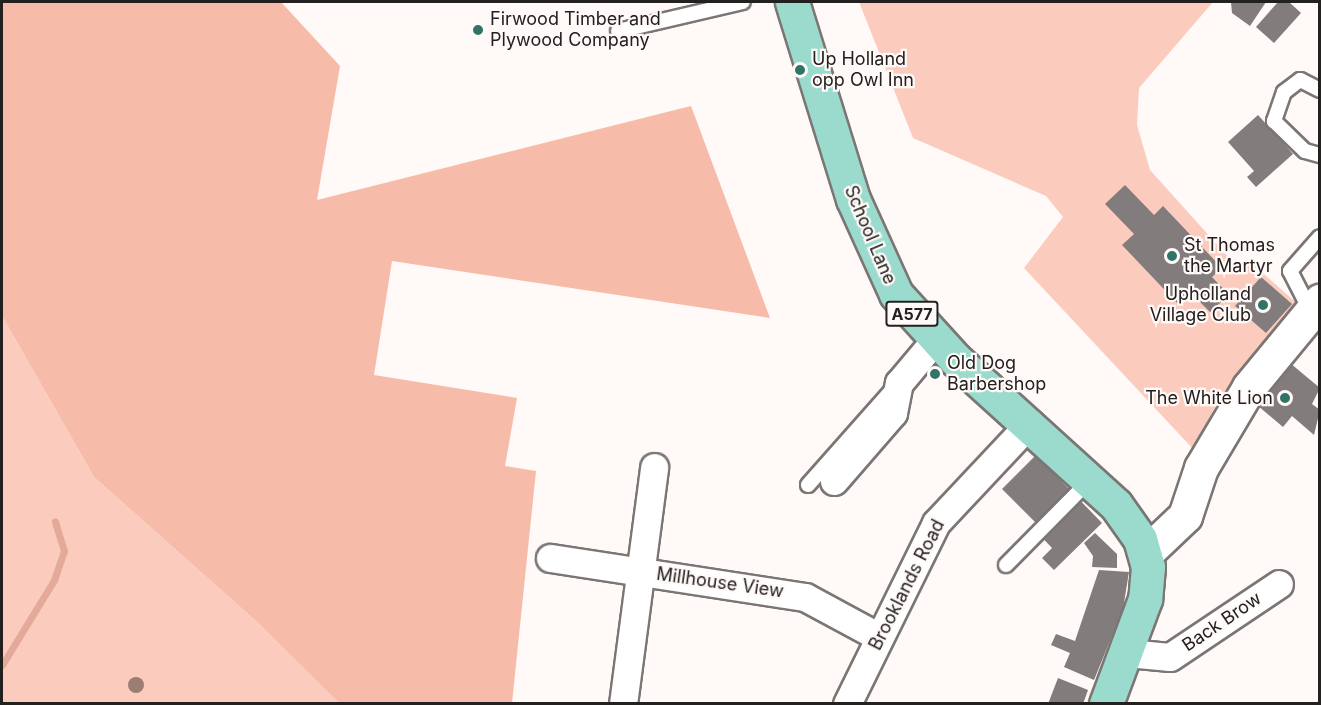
<!DOCTYPE html>
<style>
body{margin:0}
#map{position:relative;width:1321px;height:705px;overflow:hidden;background:#fff9f7;font-family:Inter,sans-serif}
div>[style]{position:absolute}
.green>*{inset:0;background:#fbccbe}
.forest>*{inset:0;background:#f7bbaa}
.stream>*{height:7px;margin:-3.5px;padding:0 3.5px;transform-origin:3.5px;border-radius:3.5px;background:#e4aa99}
.building>*{inset:0;background:#827d7c}
.roads{filter:drop-shadow(2px 0 #7b7674) drop-shadow(-2px 0 #7b7674) drop-shadow(0 2px #7b7674) drop-shadow(0 -2px #7b7674)}
.service>*{height:14px;margin:-7px;padding:0 7px;transform-origin:7px;border-radius:7px;background:#fff}
.minor>*{height:27px;margin:-13.5px;padding:0 13.5px;transform-origin:13.5px;border-radius:13.5px;background:#fff}
.tertiary>*{height:33px;margin:-16.5px;padding:0 16.5px;transform-origin:16.5px;border-radius:16.5px;background:#fff}
.primary>*{height:33px;margin:-16.5px;padding:0 16.5px;transform-origin:16.5px;border-radius:16.5px;background:#9adbce}
.trees>*{width:16px;height:16px;margin:-8px;border-radius:50%;background:#9c7d74}
.dots>*{width:16px;height:16px;translate:-50% -50%;box-sizing:border-box;border:3px solid #fff9f7;border-radius:50%}
span{translate:-50% -50%;white-space:nowrap;text-align:center;line-height:1.15;-webkit-text-stroke:4.5px #fff9f7;paint-order:stroke}
.shield-label span{padding:2px 4px;background:#fff9f7;border:2px solid;border-radius:4px;-webkit-text-stroke-width:0}
.shield-label{font-size:16px;color:#232120;font-weight:700}
.poi-label{font-size:18px;color:#232120}
.left{translate:0 -50%;text-align:left}
.right{translate:-100% -50%;text-align:right}
.street-label{font-size:18px;color:#232120}
.frame{position:absolute;inset:0;border:3px solid #232120;pointer-events:none}
</style>
<div id="map">
<div class="green">
<i style="clip-path:polygon(859px 2px,1213px 2px,1139px 88px,1137px 125px,1150px 170px,1239px 269px,1248px 260px,1299px 305px,1219px 398px,1194px 450px,1024px 268px,1063px 217px,1046px 196px,913px 138px)"></i>
<i style="clip-path:polygon(2px 316px,94px 477px,256px 621px,339px 703px,2px 703px)"></i>
</div>
<div class="forest">
<i style="clip-path:polygon(2px 2px,281px 2px,340px 66px,317px 200px,691px 106px,770px 318px,392px 261px,374px 375px,517px 398px,505px 466px,536px 471px,512px 703px,339px 703px,256px 621px,94px 477px,2px 316px)"></i>
</div>
<div class="stream">
<i style="left:2px;top:665px;width:100px;rotate:-58.5deg"></i>
<i style="left:54px;top:580px;width:31px;rotate:-71deg"></i>
<i style="left:64px;top:551px;width:31px;rotate:-107deg"></i>
</div>
<div class="building">
<i style="clip-path:polygon(1231px 2px,1266px 2px,1250px 26px,1232px 13px)"></i>
<i style="clip-path:polygon(1278px 2px,1289px 2px,1301px 13px,1274px 43px,1256px 27px)"></i>
<i style="clip-path:polygon(1258px 115px,1293px 154px,1256px 187px,1247px 177px,1254px 171px,1228px 142px)"></i>
<i style="clip-path:polygon(1125px 185px,1154px 215px,1163px 206px,1222px 268px,1212px 277px,1229px 295px,1210px 312px,1191px 293px,1179px 305px,1122px 245px,1134px 234px,1105px 204px)"></i>
<i style="clip-path:polygon(1261px 277px,1292px 304px,1266px 333px,1235px 306px)"></i>
<i style="clip-path:polygon(1290px 363px,1320px 388px,1312px 404px,1320px 410px,1314px 435px,1292px 416px,1283px 427px,1251px 400px)"></i>
<i style="clip-path:polygon(1036px 455px,1102px 523px,1054px 570px,1042px 558px,1052px 548px,1034px 529px,1038px 525px,1002px 489px)"></i>
<i style="clip-path:polygon(1095px 533px,1117px 554px,1117px 568px,1092px 567px,1093px 556px,1084px 543px)"></i>
<i style="clip-path:polygon(1099px 570px,1129px 572px,1123px 609px,1094px 680px,1064px 667px,1070px 653px,1051px 645px,1056px 634px,1075px 641px)"></i>
<i style="clip-path:polygon(1058px 678px,1088px 690px,1083px 704px,1048px 704px)"></i>
</div>
<div class="roads">
<div class="service">
<i style="left:618px;top:31px;width:128px;rotate:-13.1deg"></i>
<i style="left:1320px;top:90px;width:22px;rotate:-153deg"></i>
<i style="left:1300px;top:80px;width:20px;rotate:143deg"></i>
<i style="left:1284px;top:92px;width:31px;rotate:109deg"></i>
<i style="left:1274px;top:121px;width:43px;rotate:44.1deg"></i>
<i style="left:1305px;top:151px;width:16px;rotate:15deg"></i>
<i style="left:1311px;top:312px;width:46px;rotate:-117.1deg"></i>
<i style="left:1290px;top:271px;width:45px;rotate:-48.6deg"></i>
<i style="left:808px;top:485px;width:128px;rotate:-48.5deg"></i>
<i style="left:1006px;top:565px;width:118px;rotate:-45.3deg"></i>
</div>
<div class="minor">
<i style="left:834px;top:481px;width:90px;rotate:-49.1deg"></i>
<i style="left:893px;top:413px;width:31px;rotate:-79deg"></i>
<i style="left:899px;top:383px;width:56px;rotate:-50.1deg"></i>
<i style="left:550px;top:558px;width:258px;rotate:8.7deg"></i>
<i style="left:805px;top:597px;width:84px;rotate:28.4deg"></i>
<i style="left:1127px;top:653px;width:43px;rotate:5.3deg"></i>
<i style="left:1170px;top:657px;width:131px;rotate:-33.8deg"></i>
<i style="left:623px;top:704px;width:239px;rotate:-82.5deg"></i>
<i style="left:847px;top:704px;width:202px;rotate:-63.8deg"></i>
<i style="left:936px;top:523px;width:137px;rotate:-46.8deg"></i>
</div>
<div class="tertiary">
<i style="left:1146px;top:553px;width:54px;rotate:-43.5deg"></i>
<i style="left:1185px;top:516px;width:51px;rotate:-71.6deg"></i>
<i style="left:1201px;top:468px;width:94px;rotate:-59.3deg"></i>
<i style="left:1249px;top:387px;width:112px;rotate:-50.5deg"></i>
</div>
<div class="primary">
<i style="left:792px;top:2px;width:206px;rotate:72.8deg"></i>
<i style="left:853px;top:199px;width:104px;rotate:65.6deg"></i>
<i style="left:896px;top:294px;width:88px;rotate:47.8deg"></i>
<i style="left:955px;top:359px;width:217px;rotate:42.2deg"></i>
<i style="left:1116px;top:505px;width:42px;rotate:54.8deg"></i>
<i style="left:1140px;top:539px;width:29px;rotate:74deg"></i>
<i style="left:1148px;top:567px;width:32px;rotate:95deg"></i>
<i style="left:1145px;top:599px;width:112px;rotate:110.4deg"></i>
</div>
</div>
<div class="trees">
<i style="left:136px;top:685px"></i>
</div>
<div class="dots">
<i style="left:478px;top:30px;background:#317467"></i>
<i style="left:800px;top:70px;background:#317467"></i>
<i style="left:1172px;top:256px;background:#317467"></i>
<i style="left:1263px;top:305px;background:#317467"></i>
<i style="left:935px;top:374px;background:#317467"></i>
<i style="left:1285px;top:398px;background:#317467"></i>
</div>
<div class="shield-label">
<span style="left:912px;top:314px">A577</span>
</div>
<div class="poi-label">
<span class="left" style="left:490px;top:30px">Firwood Timber and<br>Plywood Company</span>
<span class="left" style="left:812px;top:70px">Up Holland<br>opp Owl Inn</span>
<span class="left" style="left:1184px;top:256px">St Thomas<br>the Martyr</span>
<span class="right" style="left:1251px;top:305px">Upholland<br>Village Club</span>
<span class="left" style="left:947px;top:374px">Old Dog<br>Barbershop</span>
<span class="right" style="left:1273px;top:398px">The White Lion</span>
</div>
<div class="street-label">
<span style="left:870px;top:235px;rotate:67deg">School Lane</span>
<span style="left:720px;top:583px;rotate:8deg">Millhouse View</span>
<span style="left:907px;top:585px;rotate:-63deg">Brooklands Road</span>
<span style="left:1222px;top:622px;rotate:-34deg">Back Brow</span>
</div>
<div class="frame"></div>
</div>
